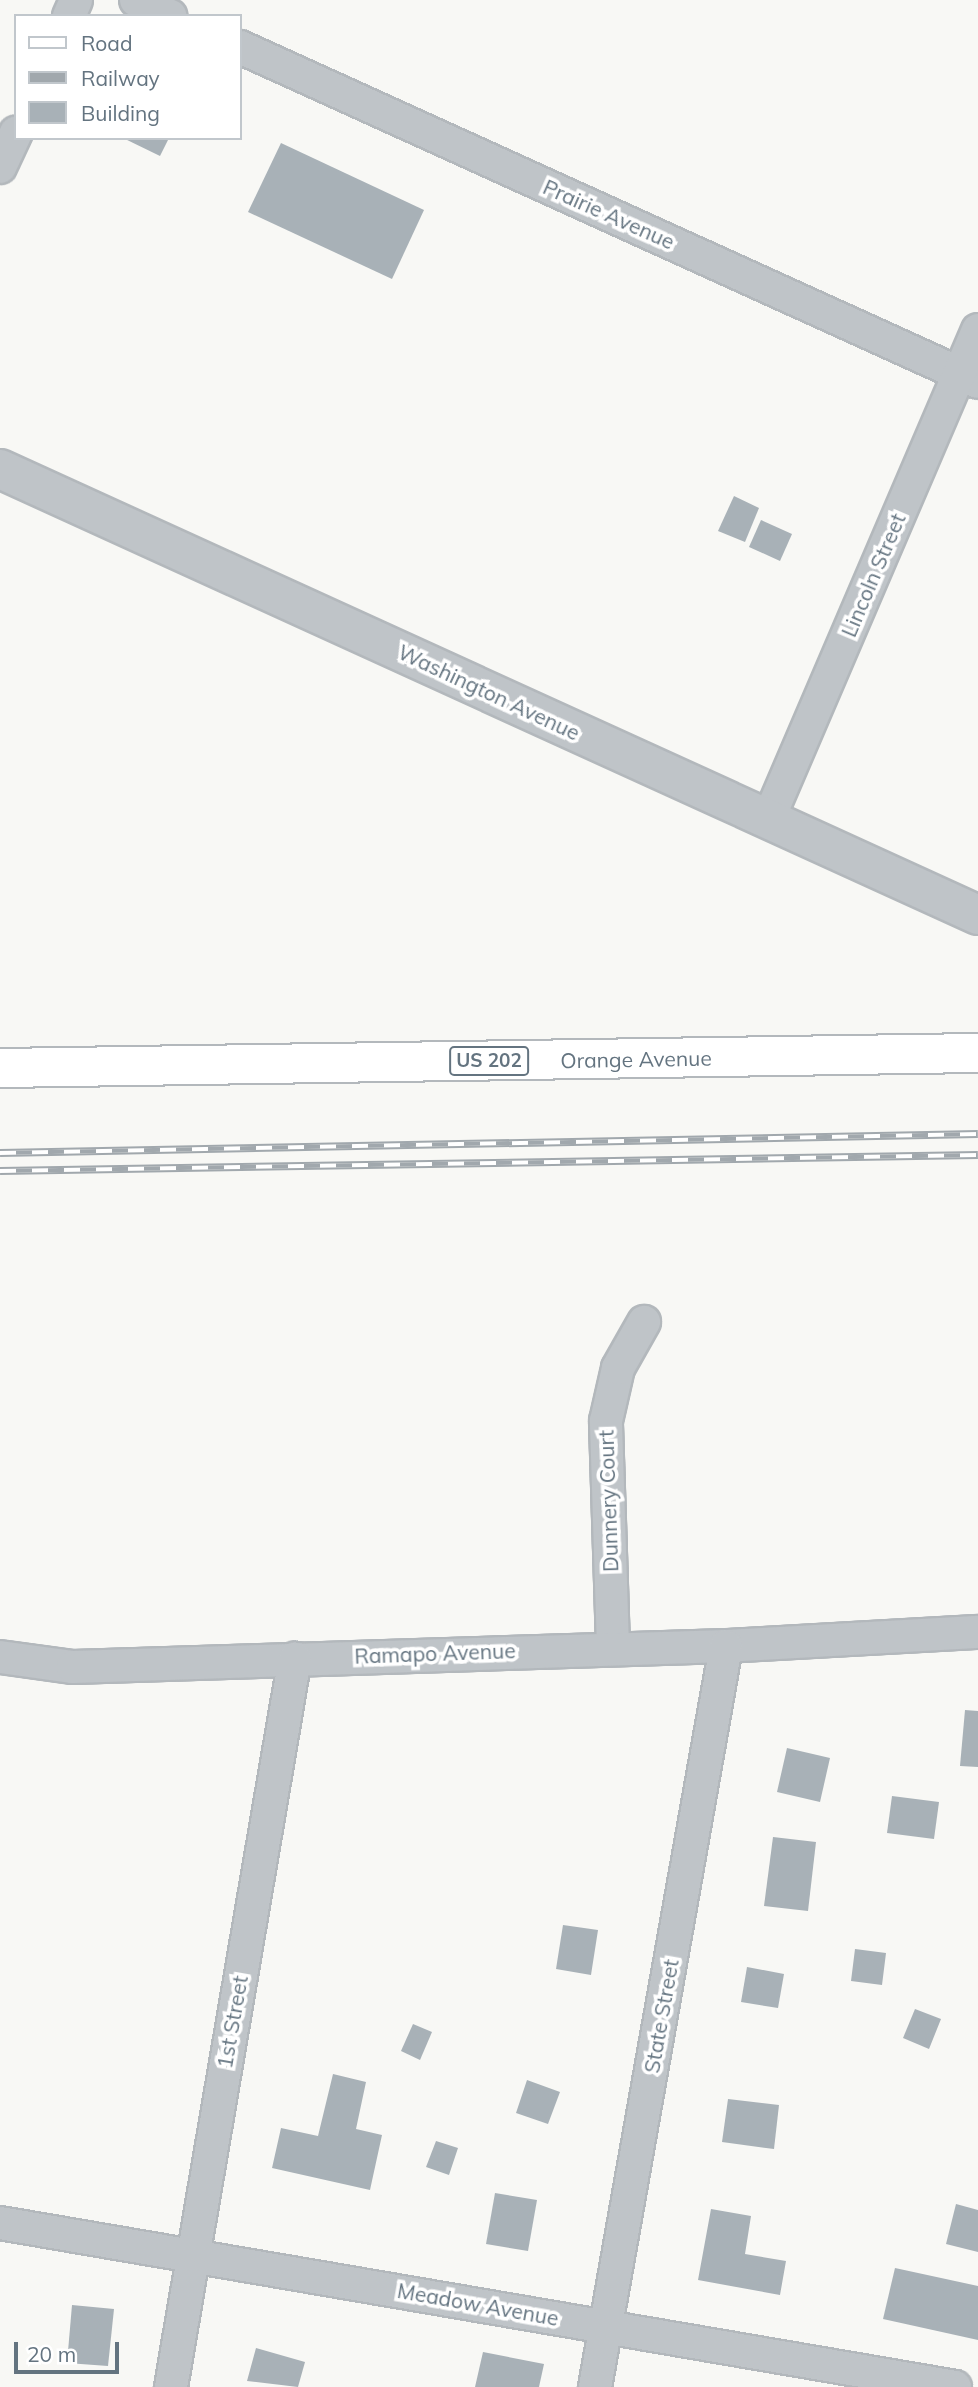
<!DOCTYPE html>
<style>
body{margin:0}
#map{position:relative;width:978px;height:2387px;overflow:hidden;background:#f8f8f5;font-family:Mulish,sans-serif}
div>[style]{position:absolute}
.building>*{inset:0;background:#a8b1b7}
.roads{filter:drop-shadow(2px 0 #b3b8bc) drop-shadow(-2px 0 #b3b8bc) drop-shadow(0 2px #b3b8bc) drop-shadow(0 -2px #b3b8bc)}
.minor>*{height:32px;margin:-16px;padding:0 16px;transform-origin:16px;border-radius:16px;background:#bfc4c8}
.tertiary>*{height:38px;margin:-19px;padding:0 19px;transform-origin:19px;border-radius:19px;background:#bfc4c8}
.primary>*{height:38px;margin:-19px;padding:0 19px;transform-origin:19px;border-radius:19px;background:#fff}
.rail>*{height:8px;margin-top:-4px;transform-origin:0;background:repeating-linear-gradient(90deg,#fff 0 16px,#a1a8ad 0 32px);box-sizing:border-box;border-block:2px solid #a1a8ad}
span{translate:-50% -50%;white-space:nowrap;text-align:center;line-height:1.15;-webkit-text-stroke:7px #fff;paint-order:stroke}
.shield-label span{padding:2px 5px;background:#fff;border:2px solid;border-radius:5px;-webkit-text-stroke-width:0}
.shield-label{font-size:19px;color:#647480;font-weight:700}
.street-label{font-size:21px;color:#647480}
.legend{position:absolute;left:14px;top:14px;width:228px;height:126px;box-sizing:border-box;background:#fff;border:2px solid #c1c7cc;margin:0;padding:9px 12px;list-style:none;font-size:21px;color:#647480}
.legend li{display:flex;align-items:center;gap:14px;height:35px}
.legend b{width:35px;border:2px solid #c1c7cc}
.scale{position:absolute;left:14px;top:2342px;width:105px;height:32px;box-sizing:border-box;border:4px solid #647480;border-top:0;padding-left:9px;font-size:21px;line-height:24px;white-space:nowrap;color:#647480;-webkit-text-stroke:5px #fff;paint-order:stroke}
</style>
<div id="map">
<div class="building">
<i style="clip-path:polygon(123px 138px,169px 138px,160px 156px)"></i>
<i style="clip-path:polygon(281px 143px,424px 210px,392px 279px,248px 212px)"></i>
<i style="clip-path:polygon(734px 496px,759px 508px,745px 542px,718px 531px)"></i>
<i style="clip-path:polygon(761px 520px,792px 534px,780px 561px,749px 547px)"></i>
<i style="clip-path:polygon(965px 1710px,978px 1711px,978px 1767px,960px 1766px)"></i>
<i style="clip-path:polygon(787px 1748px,830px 1758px,820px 1802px,777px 1792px)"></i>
<i style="clip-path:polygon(892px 1796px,939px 1802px,934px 1839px,887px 1833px)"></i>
<i style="clip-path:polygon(773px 1837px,816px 1842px,808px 1911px,764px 1906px)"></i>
<i style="clip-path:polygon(563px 1925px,598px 1930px,591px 1975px,556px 1969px)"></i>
<i style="clip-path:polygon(855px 1949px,886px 1953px,882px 1985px,851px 1981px)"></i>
<i style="clip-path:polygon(747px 1967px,784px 1974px,778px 2008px,741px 2002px)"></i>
<i style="clip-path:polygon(915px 2009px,941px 2019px,929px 2049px,903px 2038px)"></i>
<i style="clip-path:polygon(413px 2024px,432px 2032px,420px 2060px,401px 2051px)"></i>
<i style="clip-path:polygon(333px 2074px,366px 2082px,356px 2129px,382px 2135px,370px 2190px,272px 2168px,281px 2128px,318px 2136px)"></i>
<i style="clip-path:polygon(527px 2080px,560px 2092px,548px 2124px,516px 2113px)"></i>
<i style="clip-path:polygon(728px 2099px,779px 2105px,774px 2149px,722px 2142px)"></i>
<i style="clip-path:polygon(436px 2141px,458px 2148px,449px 2175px,426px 2167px)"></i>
<i style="clip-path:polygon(495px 2193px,537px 2200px,528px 2251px,486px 2244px)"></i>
<i style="clip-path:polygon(956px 2204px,978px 2210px,978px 2252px,946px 2244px)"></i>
<i style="clip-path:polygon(711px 2209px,751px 2216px,745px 2254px,786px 2261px,780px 2295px,698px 2280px)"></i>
<i style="clip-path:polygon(895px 2268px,978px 2286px,978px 2340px,883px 2319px)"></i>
<i style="clip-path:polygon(72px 2305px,114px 2309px,108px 2366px,67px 2363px)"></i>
<i style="clip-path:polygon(256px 2348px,305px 2362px,298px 2387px,247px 2381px)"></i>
<i style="clip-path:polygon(483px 2352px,544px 2364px,539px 2387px,475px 2387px)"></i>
</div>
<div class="roads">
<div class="minor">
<i style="left:136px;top:0;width:38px;rotate:25deg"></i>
<i style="left:69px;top:16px;width:17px;rotate:-66deg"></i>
<i style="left:240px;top:47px;width:810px;rotate:24.41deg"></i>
<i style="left:0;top:167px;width:38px;rotate:-65deg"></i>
<i style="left:768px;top:820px;width:533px;rotate:-66.8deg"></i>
<i style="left:613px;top:1647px;width:226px;rotate:-91.8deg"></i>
<i style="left:606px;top:1421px;width:54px;rotate:-77.2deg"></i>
<i style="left:618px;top:1368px;width:53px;rotate:-60.5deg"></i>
<i style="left:0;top:1657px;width:74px;rotate:7.8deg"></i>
<i style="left:73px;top:1667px;width:653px;rotate:-1.84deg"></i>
<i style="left:726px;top:1646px;width:252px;rotate:-3.2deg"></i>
<i style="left:0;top:2223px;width:969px;rotate:9.74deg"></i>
<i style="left:171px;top:2387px;width:739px;rotate:-80.35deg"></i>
<i style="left:595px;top:2387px;width:752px;rotate:-79.97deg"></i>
</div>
<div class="tertiary">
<i style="left:0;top:469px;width:1075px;rotate:24.51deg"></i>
</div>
<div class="primary">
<i style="left:0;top:1068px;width:978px;rotate:-0.88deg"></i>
</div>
</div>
<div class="rail">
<i style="left:0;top:1153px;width:978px;rotate:-1.11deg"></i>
<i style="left:0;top:1171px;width:978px;rotate:-0.94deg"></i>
</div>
<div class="shield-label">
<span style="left:489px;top:1061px">US 202</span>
</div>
<div class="street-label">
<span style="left:609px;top:214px;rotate:24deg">Prairie Avenue</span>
<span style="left:873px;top:575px;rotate:-67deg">Lincoln Street</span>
<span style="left:489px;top:692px;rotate:25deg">Washington Avenue</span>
<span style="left:636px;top:1059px;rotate:-1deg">Orange Avenue</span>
<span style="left:608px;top:1501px;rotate:-92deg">Dunnery Court</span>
<span style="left:435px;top:1653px;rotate:-2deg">Ramapo Avenue</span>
<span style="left:661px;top:2016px;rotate:-80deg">State Street</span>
<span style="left:232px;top:2022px;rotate:-80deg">1st Street</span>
<span style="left:478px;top:2304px;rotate:10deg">Meadow Avenue</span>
</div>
<ul class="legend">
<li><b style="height:9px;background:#fff"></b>Road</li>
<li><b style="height:9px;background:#a1a8ad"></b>Railway</li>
<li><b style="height:19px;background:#a8b1b7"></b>Building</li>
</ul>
<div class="scale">20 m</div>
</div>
